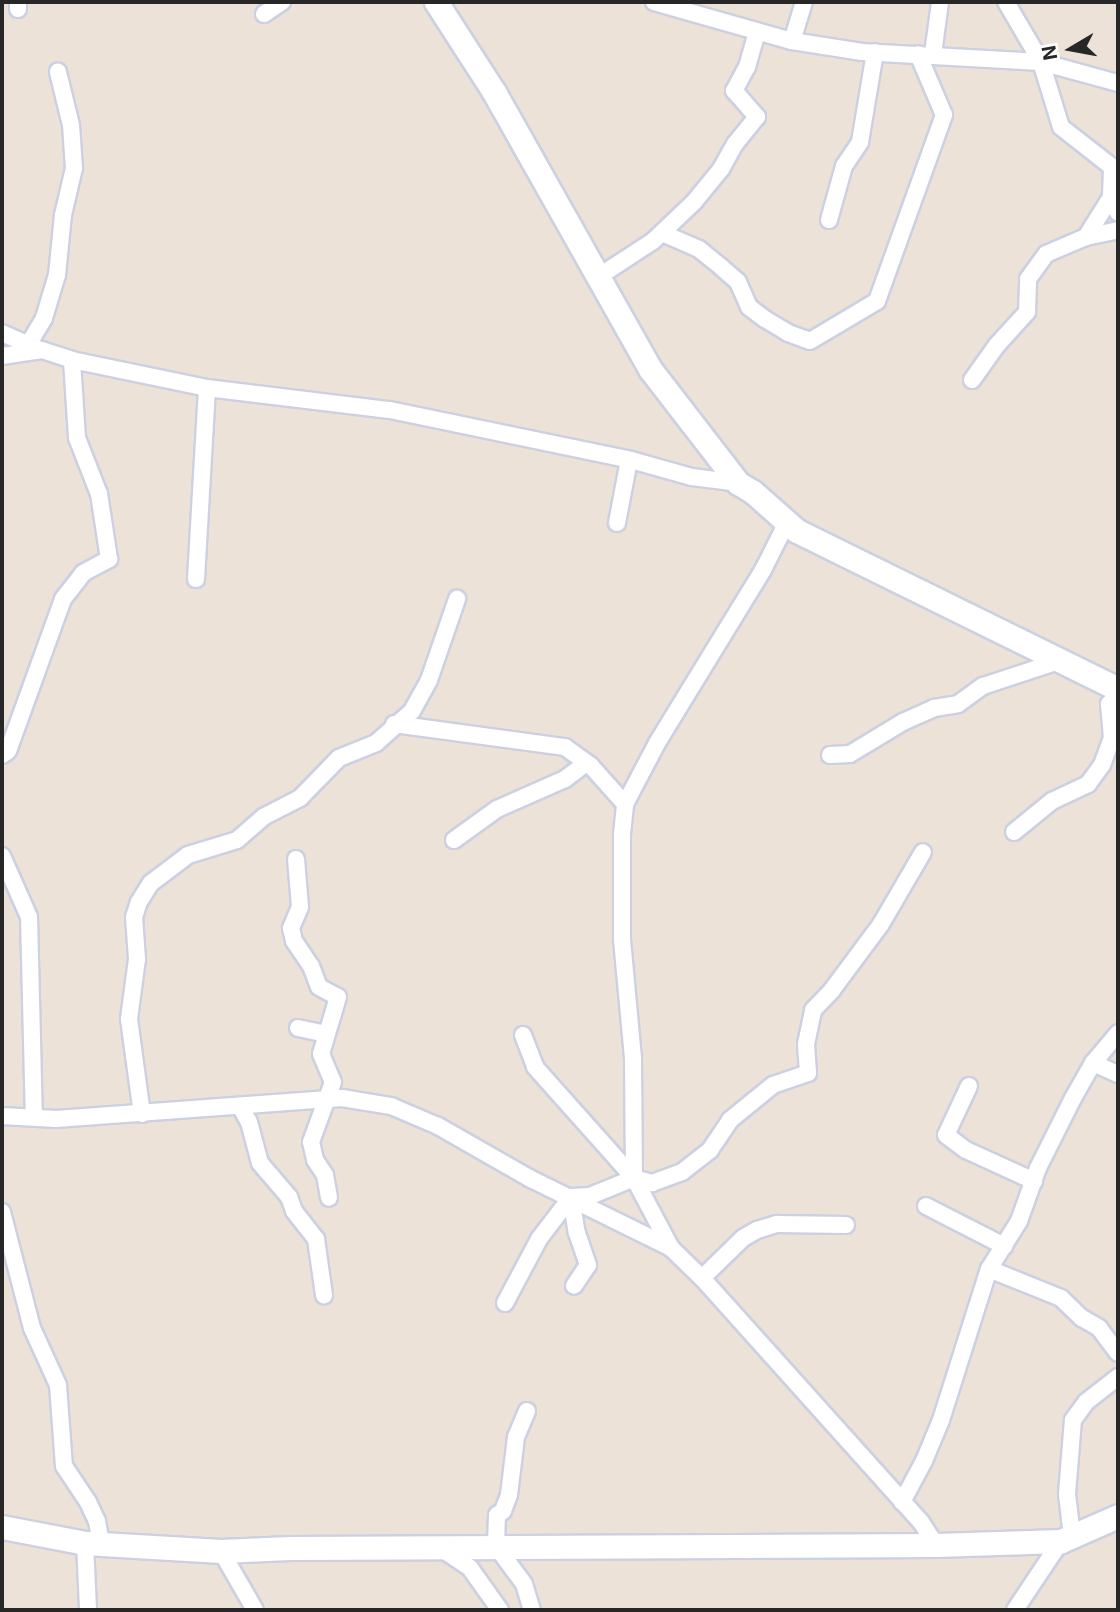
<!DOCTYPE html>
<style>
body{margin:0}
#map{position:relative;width:1120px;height:1612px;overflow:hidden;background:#ece2d7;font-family:Inter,sans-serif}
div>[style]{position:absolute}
.roads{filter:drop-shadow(2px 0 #ccd1e2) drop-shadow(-2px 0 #ccd1e2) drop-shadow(0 2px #ccd1e2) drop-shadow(0 -2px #ccd1e2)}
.street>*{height:16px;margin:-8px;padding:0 8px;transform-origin:8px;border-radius:8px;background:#fff}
.secondary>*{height:23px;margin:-11.5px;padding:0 11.5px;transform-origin:11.5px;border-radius:11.5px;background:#fff}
span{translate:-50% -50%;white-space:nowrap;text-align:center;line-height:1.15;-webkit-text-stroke:6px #fff;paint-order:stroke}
.frame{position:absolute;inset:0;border:4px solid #272727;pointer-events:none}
.north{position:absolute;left:1036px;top:14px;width:70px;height:70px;-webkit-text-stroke:5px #fff;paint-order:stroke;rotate:260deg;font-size:19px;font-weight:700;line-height:28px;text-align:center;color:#272727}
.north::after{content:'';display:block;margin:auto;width:24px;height:32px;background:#272727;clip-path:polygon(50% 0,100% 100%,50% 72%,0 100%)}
</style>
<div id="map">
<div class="roads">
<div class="street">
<i style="left:654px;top:2px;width:143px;rotate:15.8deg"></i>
<i style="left:792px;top:41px;width:71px;rotate:8.9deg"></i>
<i style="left:862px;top:52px;width:179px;rotate:3.2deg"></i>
<i style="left:1041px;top:62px;width:80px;rotate:15.3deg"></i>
<i style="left:1006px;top:2px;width:69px;rotate:59.7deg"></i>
<i style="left:1041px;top:62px;width:68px;rotate:72.9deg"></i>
<i style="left:1061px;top:127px;width:65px;rotate:38.1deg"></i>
<i style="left:1112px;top:167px;width:30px;rotate:92deg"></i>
<i style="left:1111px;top:197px;width:17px;rotate:66deg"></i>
<i style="left:18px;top:9px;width:7px;rotate:-90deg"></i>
<i style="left:264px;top:14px;width:22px;rotate:-34deg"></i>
<i style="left:792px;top:41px;width:41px;rotate:-72.9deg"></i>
<i style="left:933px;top:54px;width:52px;rotate:-82.3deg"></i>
<i style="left:829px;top:220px;width:56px;rotate:-74.5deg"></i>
<i style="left:844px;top:166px;width:29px;rotate:-56deg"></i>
<i style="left:860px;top:142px;width:91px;rotate:-80.5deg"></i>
<i style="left:662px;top:233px;width:40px;rotate:23.4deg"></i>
<i style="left:699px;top:249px;width:28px;rotate:39deg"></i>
<i style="left:721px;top:267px;width:23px;rotate:41deg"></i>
<i style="left:738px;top:282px;width:27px;rotate:66deg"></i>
<i style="left:749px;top:307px;width:20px;rotate:37deg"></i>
<i style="left:765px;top:319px;width:27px;rotate:31deg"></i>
<i style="left:788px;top:333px;width:23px;rotate:20deg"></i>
<i style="left:810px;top:341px;width:78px;rotate:-30.8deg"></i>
<i style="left:877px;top:301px;width:198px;rotate:-70.2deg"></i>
<i style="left:944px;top:115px;width:66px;rotate:-113.1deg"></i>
<i style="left:1086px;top:237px;width:33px;rotate:-12deg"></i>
<i style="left:598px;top:277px;width:66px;rotate:-33.2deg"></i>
<i style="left:653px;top:241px;width:57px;rotate:-43.6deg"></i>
<i style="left:694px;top:202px;width:43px;rotate:-50.7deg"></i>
<i style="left:721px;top:169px;width:29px;rotate:-61deg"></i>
<i style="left:735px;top:144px;width:35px;rotate:-51deg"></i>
<i style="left:757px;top:117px;width:35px;rotate:-131deg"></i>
<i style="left:734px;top:91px;width:27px;rotate:-62deg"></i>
<i style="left:747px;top:67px;width:37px;rotate:-74deg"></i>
<i style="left:2px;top:333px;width:39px;rotate:24deg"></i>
<i style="left:28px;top:345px;width:31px;rotate:-59deg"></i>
<i style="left:44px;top:318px;width:45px;rotate:-73.2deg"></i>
<i style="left:57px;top:275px;width:60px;rotate:-84.3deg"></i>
<i style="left:63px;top:215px;width:48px;rotate:-76.8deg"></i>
<i style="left:74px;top:168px;width:43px;rotate:-94deg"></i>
<i style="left:71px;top:125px;width:55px;rotate:-103.8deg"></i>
<i style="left:2px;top:356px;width:40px;rotate:-8.5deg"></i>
<i style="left:42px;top:350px;width:32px;rotate:18deg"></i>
<i style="left:72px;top:360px;width:138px;rotate:11.7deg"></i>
<i style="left:207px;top:388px;width:184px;rotate:6.9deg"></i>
<i style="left:390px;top:410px;width:246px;rotate:11.7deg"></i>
<i style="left:631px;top:460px;width:63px;rotate:15.6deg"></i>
<i style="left:692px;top:477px;width:46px;rotate:7.4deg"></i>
<i style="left:972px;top:380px;width:43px;rotate:-54.5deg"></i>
<i style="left:997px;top:345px;width:45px;rotate:-47.7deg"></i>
<i style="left:1027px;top:312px;width:33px;rotate:-88deg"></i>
<i style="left:1028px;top:279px;width:31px;rotate:-54deg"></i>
<i style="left:1046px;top:254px;width:43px;rotate:-23deg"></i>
<i style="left:1086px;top:237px;width:47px;rotate:-58deg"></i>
<i style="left:617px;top:523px;width:64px;rotate:-79.2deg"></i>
<i style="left:196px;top:579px;width:191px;rotate:-86.7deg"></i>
<i style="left:394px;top:724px;width:173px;rotate:7.7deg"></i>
<i style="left:565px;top:747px;width:32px;rotate:36deg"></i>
<i style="left:591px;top:766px;width:51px;rotate:48.2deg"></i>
<i style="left:2px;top:755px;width:7px;rotate:-34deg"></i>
<i style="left:8px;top:751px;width:162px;rotate:-70.1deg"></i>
<i style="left:63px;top:599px;width:33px;rotate:-52deg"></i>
<i style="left:83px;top:573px;width:30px;rotate:-28deg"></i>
<i style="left:109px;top:559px;width:66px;rotate:-98.7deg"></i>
<i style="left:99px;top:494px;width:60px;rotate:-111.4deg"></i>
<i style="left:77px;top:438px;width:78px;rotate:-93.7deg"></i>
<i style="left:830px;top:755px;width:20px;rotate:-3deg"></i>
<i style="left:850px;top:754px;width:62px;rotate:-31.1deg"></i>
<i style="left:903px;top:722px;width:34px;rotate:-24deg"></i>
<i style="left:934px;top:708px;width:24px;rotate:-9deg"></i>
<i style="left:958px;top:704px;width:31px;rotate:-36deg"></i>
<i style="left:983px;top:686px;width:80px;rotate:-18.2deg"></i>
<i style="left:1014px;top:832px;width:49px;rotate:-39.2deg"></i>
<i style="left:1052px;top:801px;width:40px;rotate:-25deg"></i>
<i style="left:1088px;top:784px;width:24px;rotate:-54deg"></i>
<i style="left:1102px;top:765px;width:29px;rotate:-70deg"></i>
<i style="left:1112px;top:738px;width:34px;rotate:-95deg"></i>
<i style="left:1109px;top:704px;width:13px;rotate:-45deg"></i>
<i style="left:454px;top:840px;width:53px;rotate:-35.8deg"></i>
<i style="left:497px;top:809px;width:74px;rotate:-23.8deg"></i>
<i style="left:565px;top:779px;width:26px;rotate:-37deg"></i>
<i style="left:2px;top:856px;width:67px;rotate:66.1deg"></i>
<i style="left:29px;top:917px;width:200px;rotate:88.6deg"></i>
<i style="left:296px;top:859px;width:48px;rotate:85.2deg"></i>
<i style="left:300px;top:907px;width:23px;rotate:113deg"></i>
<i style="left:291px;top:928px;width:13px;rotate:77deg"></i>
<i style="left:294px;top:941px;width:30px;rotate:56deg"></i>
<i style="left:311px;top:966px;width:22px;rotate:69deg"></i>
<i style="left:319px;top:987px;width:21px;rotate:28deg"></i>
<i style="left:338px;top:997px;width:59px;rotate:106.6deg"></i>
<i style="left:321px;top:1054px;width:30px;rotate:67deg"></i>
<i style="left:333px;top:1082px;width:64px;rotate:110.1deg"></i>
<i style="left:311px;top:1142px;width:18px;rotate:77deg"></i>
<i style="left:315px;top:1160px;width:18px;rotate:56deg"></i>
<i style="left:325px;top:1175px;width:23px;rotate:80deg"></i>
<i style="left:298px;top:1028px;width:29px;rotate:12deg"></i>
<i style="left:523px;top:1035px;width:34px;rotate:69deg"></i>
<i style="left:535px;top:1067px;width:149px;rotate:48.3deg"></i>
<i style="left:634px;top:1178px;width:79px;rotate:62.1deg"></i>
<i style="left:1093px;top:1063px;width:27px;rotate:24deg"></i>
<i style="left:969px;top:1086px;width:54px;rotate:115.1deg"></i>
<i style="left:946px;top:1135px;width:25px;rotate:37deg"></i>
<i style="left:966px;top:1150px;width:75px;rotate:24.5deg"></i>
<i style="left:240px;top:1106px;width:18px;rotate:61deg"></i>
<i style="left:249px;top:1122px;width:42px;rotate:75deg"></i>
<i style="left:260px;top:1163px;width:45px;rotate:49.5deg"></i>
<i style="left:289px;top:1197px;width:15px;rotate:70deg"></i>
<i style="left:294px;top:1211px;width:36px;rotate:52deg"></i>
<i style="left:316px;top:1239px;width:57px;rotate:81.9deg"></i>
<i style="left:142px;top:1114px;width:96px;rotate:-97.8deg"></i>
<i style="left:129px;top:1019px;width:61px;rotate:-82.4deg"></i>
<i style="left:137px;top:959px;width:42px;rotate:-94.1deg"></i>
<i style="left:134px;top:917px;width:16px;rotate:-72deg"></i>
<i style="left:139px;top:902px;width:22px;rotate:-58deg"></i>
<i style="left:151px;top:883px;width:46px;rotate:-37.1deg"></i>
<i style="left:188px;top:855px;width:51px;rotate:-17deg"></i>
<i style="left:237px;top:840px;width:35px;rotate:-41deg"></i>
<i style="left:263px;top:817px;width:42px;rotate:-27.2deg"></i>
<i style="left:300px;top:798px;width:56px;rotate:-45.7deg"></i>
<i style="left:339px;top:758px;width:40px;rotate:-22deg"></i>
<i style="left:376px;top:743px;width:48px;rotate:-41.6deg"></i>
<i style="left:412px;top:711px;width:35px;rotate:-61deg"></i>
<i style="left:429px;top:680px;width:86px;rotate:-70.9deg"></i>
<i style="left:2px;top:1116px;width:54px;rotate:3.2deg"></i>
<i style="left:56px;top:1119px;width:287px;rotate:-4.2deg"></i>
<i style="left:342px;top:1098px;width:50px;rotate:9.3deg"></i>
<i style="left:391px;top:1106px;width:51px;rotate:23.1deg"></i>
<i style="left:438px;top:1126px;width:105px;rotate:29.7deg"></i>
<i style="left:529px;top:1178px;width:158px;rotate:26.2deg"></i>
<i style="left:671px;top:1248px;width:43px;rotate:44.1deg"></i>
<i style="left:702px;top:1278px;width:328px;rotate:48.1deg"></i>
<i style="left:921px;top:1522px;width:27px;rotate:57deg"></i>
<i style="left:634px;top:1178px;width:120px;rotate:-90.5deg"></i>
<i style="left:633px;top:1058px;width:119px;rotate:-95.3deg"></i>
<i style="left:622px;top:940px;width:106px;rotate:-90deg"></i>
<i style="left:622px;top:834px;width:30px;rotate:-84deg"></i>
<i style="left:625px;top:804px;width:69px;rotate:-62.3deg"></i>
<i style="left:657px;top:743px;width:203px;rotate:-58.5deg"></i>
<i style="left:763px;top:570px;width:54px;rotate:-63.4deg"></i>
<i style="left:571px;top:1197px;width:36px;rotate:81deg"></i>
<i style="left:577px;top:1233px;width:34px;rotate:71deg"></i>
<i style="left:588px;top:1265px;width:25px;rotate:124deg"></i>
<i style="left:926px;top:1206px;width:88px;rotate:27.1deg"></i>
<i style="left:2px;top:1212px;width:120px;rotate:75.5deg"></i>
<i style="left:32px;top:1328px;width:63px;rotate:65.5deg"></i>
<i style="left:58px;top:1385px;width:81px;rotate:85.8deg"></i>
<i style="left:64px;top:1466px;width:43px;rotate:56.3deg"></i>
<i style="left:88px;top:1502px;width:21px;rotate:65deg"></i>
<i style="left:97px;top:1521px;width:22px;rotate:80deg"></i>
<i style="left:989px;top:1269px;width:78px;rotate:21.9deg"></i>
<i style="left:1061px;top:1298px;width:29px;rotate:44deg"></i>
<i style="left:1082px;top:1318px;width:20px;rotate:30deg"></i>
<i style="left:1099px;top:1328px;width:31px;rotate:53deg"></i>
<i style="left:702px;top:1278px;width:57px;rotate:-44.3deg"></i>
<i style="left:743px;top:1238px;width:16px;rotate:-30deg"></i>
<i style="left:757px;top:1230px;width:21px;rotate:-17deg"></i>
<i style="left:777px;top:1224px;width:69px;rotate:0.8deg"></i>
<i style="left:505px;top:1303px;width:72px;rotate:-62deg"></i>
<i style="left:539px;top:1239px;width:53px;rotate:-52.7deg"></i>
<i style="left:571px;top:1197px;width:19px;rotate:-3deg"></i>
<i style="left:590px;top:1196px;width:48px;rotate:-22.2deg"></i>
<i style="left:634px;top:1178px;width:19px;rotate:16deg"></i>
<i style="left:652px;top:1183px;width:32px;rotate:-20deg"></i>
<i style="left:682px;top:1172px;width:36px;rotate:-38deg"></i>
<i style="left:710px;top:1150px;width:36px;rotate:-56deg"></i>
<i style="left:730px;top:1120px;width:55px;rotate:-39.1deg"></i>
<i style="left:773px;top:1085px;width:37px;rotate:-19deg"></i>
<i style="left:808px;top:1073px;width:29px;rotate:-94deg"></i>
<i style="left:806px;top:1044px;width:35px;rotate:-78deg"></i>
<i style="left:813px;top:1010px;width:28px;rotate:-46deg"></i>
<i style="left:832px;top:990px;width:82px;rotate:-53.4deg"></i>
<i style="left:881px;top:924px;width:83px;rotate:-59.7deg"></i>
<i style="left:527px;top:1411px;width:28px;rotate:113deg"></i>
<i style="left:516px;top:1437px;width:58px;rotate:96.9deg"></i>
<i style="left:509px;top:1495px;width:17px;rotate:111deg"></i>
<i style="left:503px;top:1511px;width:7px;rotate:146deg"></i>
<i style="left:497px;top:1515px;width:31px;rotate:92deg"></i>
<i style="left:496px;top:1546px;width:47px;rotate:53.6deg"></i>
<i style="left:524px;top:1584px;width:27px;rotate:73deg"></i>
<i style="left:902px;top:1502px;width:47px;rotate:-61.8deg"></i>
<i style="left:924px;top:1461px;width:44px;rotate:-67.5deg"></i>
<i style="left:941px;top:1420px;width:158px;rotate:-72.4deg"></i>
<i style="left:989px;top:1269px;width:57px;rotate:-58deg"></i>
<i style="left:1019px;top:1221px;width:56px;rotate:-70.3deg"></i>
<i style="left:1038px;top:1168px;width:76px;rotate:-63.4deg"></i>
<i style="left:1072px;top:1100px;width:43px;rotate:-60.4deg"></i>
<i style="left:1093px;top:1063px;width:39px;rotate:-50deg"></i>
<i style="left:1072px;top:1536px;width:42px;rotate:-96.8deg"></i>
<i style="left:1067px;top:1494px;width:74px;rotate:-85.4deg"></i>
<i style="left:1073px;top:1420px;width:22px;rotate:-54deg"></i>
<i style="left:1086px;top:1402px;width:41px;rotate:-38deg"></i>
<i style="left:85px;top:1543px;width:67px;rotate:87.4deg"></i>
<i style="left:439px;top:1547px;width:37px;rotate:34deg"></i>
<i style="left:470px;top:1568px;width:52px;rotate:54.5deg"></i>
<i style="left:221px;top:1551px;width:68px;rotate:60deg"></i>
<i style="left:1015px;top:1610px;width:83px;rotate:-56.3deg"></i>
</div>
<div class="secondary">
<i style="left:436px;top:2px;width:107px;rotate:57.2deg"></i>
<i style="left:494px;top:92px;width:318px;rotate:60.6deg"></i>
<i style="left:650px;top:369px;width:144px;rotate:52.3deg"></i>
<i style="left:738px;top:483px;width:17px;rotate:31deg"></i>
<i style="left:753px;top:492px;width:59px;rotate:41.6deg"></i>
<i style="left:797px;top:531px;width:358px;rotate:26.2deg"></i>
<i style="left:2px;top:1527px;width:85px;rotate:10.9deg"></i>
<i style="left:85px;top:1543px;width:136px;rotate:3.4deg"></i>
<i style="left:221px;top:1551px;width:69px;rotate:-2.5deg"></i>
<i style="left:290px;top:1548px;width:646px;rotate:-0.27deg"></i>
<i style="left:936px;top:1545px;width:125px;rotate:-1.8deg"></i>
<i style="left:1061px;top:1541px;width:62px;rotate:-23.7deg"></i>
</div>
</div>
<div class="frame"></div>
<div class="north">N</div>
</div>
